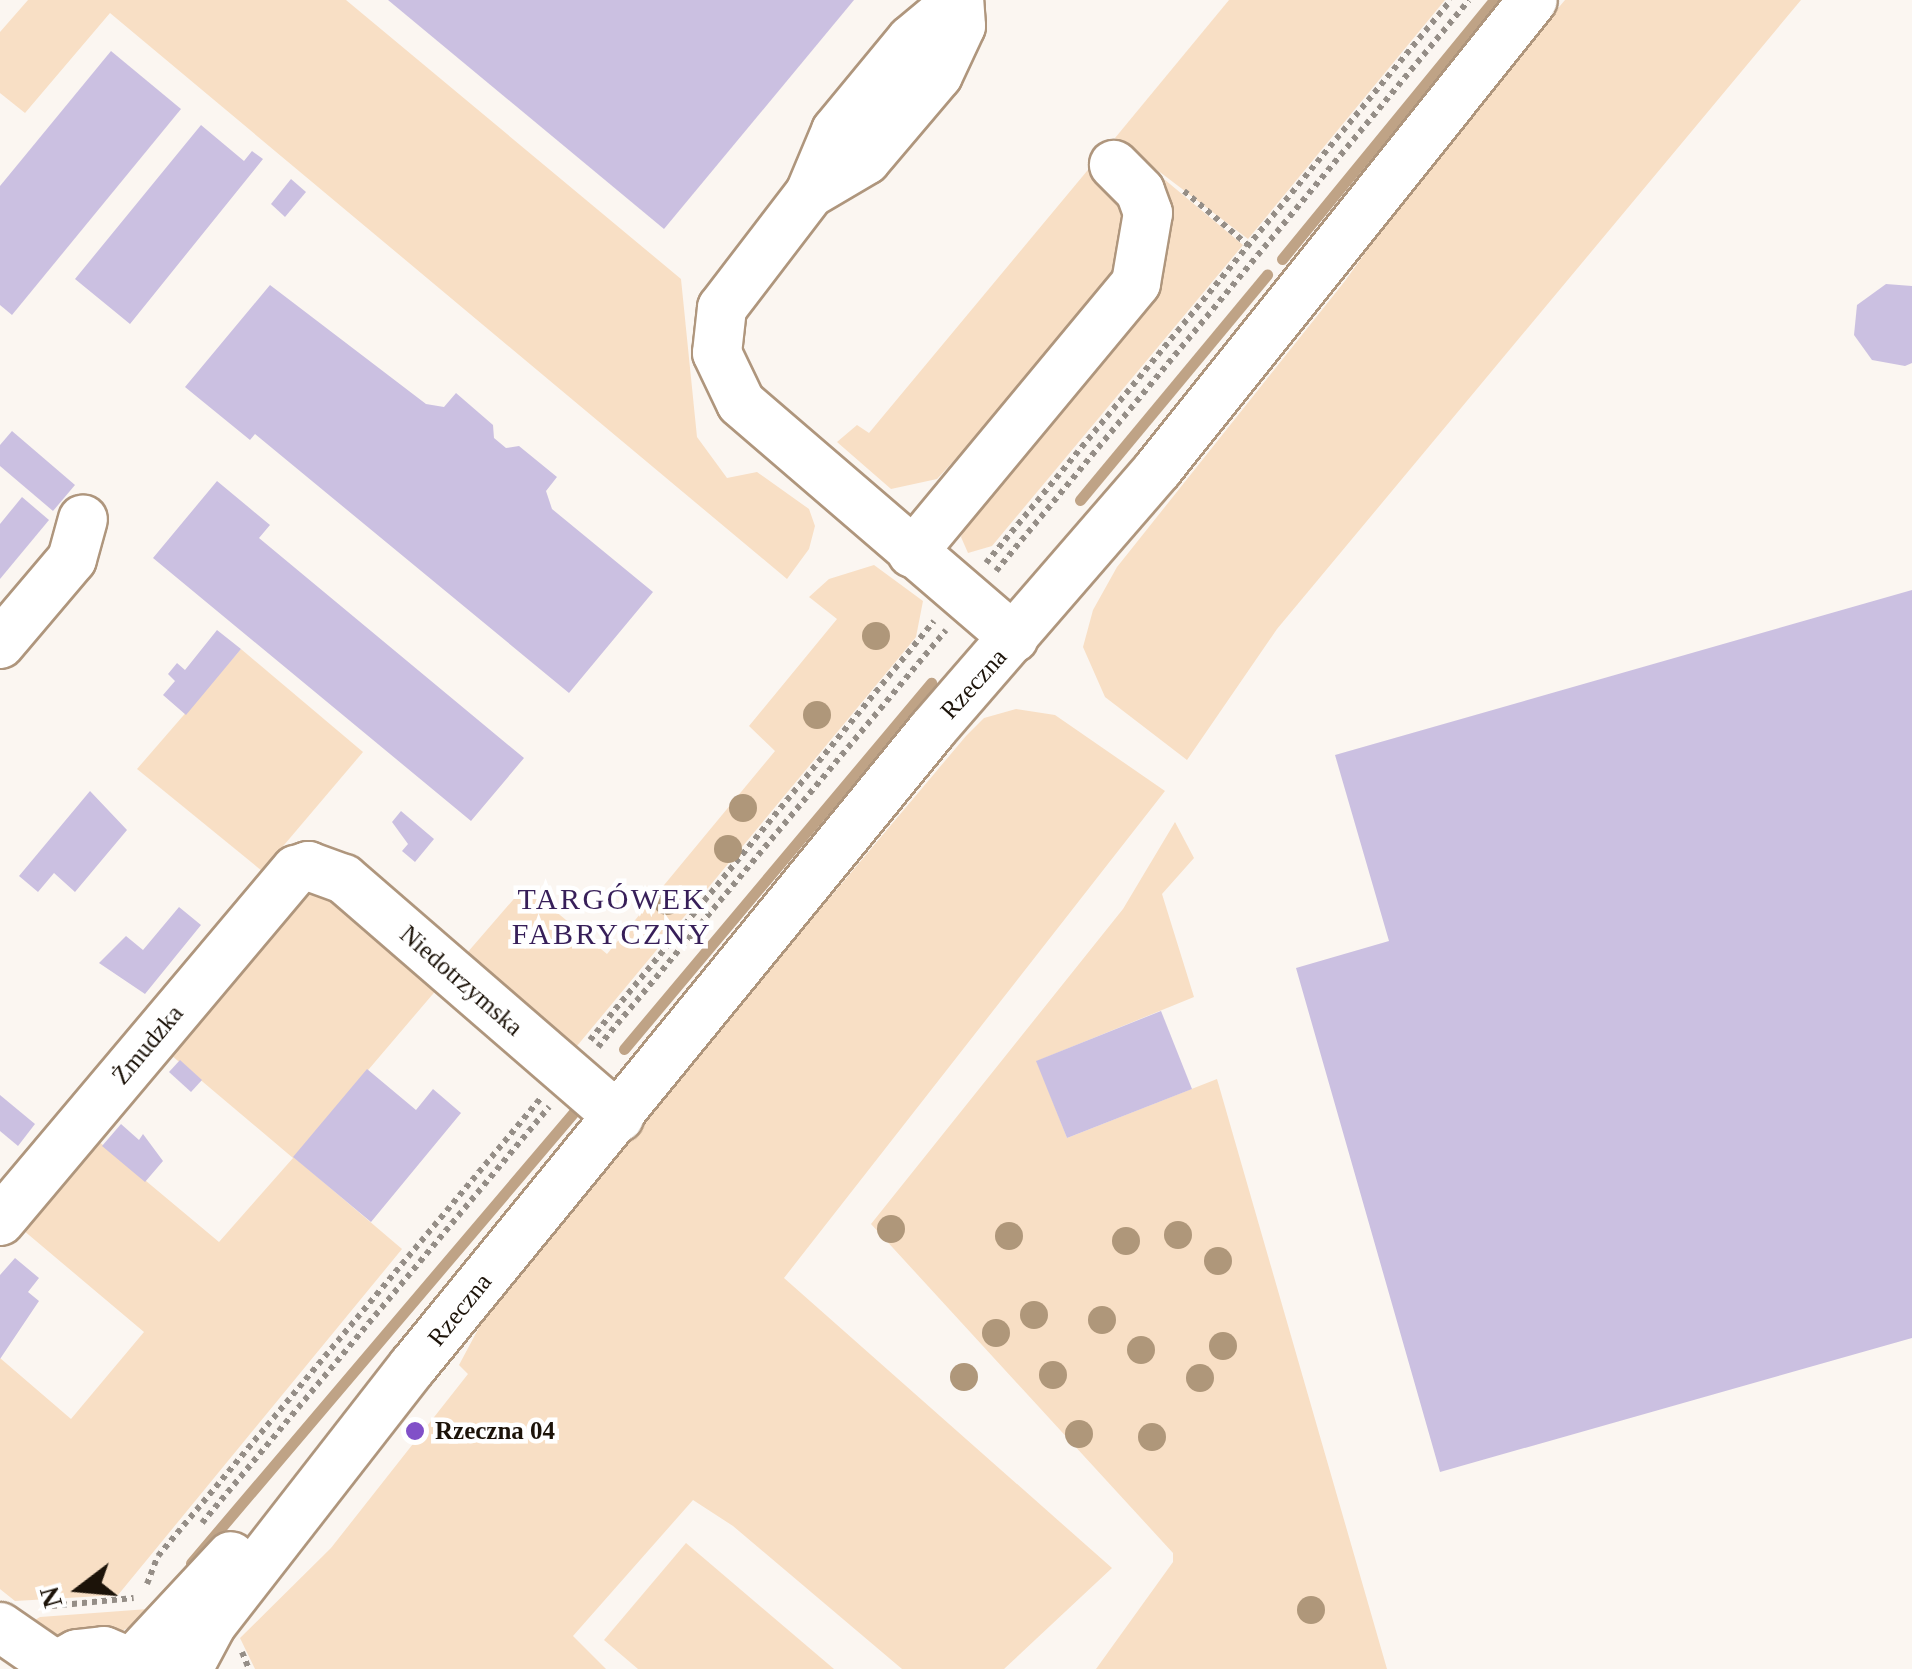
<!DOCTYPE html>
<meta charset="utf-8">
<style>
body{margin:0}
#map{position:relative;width:1912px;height:1669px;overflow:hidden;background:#fbf6f1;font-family:Georgia,serif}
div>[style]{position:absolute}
.green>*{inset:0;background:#f8dfc5}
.stream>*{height:11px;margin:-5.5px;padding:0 5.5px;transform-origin:5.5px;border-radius:5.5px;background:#bfa386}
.building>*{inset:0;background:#cbc0e1}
.path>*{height:6px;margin-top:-3px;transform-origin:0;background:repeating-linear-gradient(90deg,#958e87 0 5px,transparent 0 10px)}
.roads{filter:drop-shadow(2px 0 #af967d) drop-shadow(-2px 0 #af967d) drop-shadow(0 2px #af967d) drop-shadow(0 -2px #af967d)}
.minor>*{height:48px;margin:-24px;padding:0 24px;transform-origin:24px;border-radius:24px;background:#fff}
.trees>*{width:28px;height:28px;margin:-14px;border-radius:50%;background:#af977a}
.dots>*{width:28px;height:28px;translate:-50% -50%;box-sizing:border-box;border:5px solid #fff;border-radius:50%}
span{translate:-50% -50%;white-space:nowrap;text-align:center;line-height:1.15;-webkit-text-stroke:9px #fff;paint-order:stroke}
.street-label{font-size:25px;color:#1c1309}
.poi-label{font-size:25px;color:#1c1309;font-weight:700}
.left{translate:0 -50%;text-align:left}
.quarter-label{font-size:30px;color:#371f59;letter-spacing:2.5px}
.north{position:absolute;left:30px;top:1539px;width:100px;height:100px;-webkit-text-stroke:8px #fff;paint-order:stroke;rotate:254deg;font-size:28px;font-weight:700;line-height:40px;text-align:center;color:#1c1309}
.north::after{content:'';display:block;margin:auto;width:35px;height:45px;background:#1c1309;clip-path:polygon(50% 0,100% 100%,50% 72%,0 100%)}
</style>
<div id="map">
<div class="green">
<i style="clip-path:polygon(28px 0,346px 0,681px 279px,697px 437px,727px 478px,757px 472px,809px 509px,815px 526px,809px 549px,787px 579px,110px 13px,25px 113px,0 93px,0 32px)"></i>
<i style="clip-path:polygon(1229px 0,1445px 0,1248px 239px,1115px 138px)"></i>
<i style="clip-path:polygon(1565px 0,1801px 0,1277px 629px,1187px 760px,1105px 697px,1083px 647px,1093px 610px,1117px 567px,1345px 281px,1441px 147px)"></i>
<i style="clip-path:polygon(1140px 159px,1243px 245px,992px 546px,968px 553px,961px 537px,968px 516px,1162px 275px,1167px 219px)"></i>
<i style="clip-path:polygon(1092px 165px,1120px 205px,1126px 228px,1115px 278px,1087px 317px,937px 479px,891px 489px,837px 442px,857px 425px,869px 433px)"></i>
<i style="clip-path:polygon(874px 565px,923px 601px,916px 637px,577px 1046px,467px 953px,525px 886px,607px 954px,775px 751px,749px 726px,837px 619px,809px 597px,829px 579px)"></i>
<i style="clip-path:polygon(241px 649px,363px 752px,262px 871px,137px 769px)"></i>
<i style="clip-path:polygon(1016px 709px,1055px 715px,1165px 791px,784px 1278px,1112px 1568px,1004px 1669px,902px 1669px,733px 1526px,693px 1500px,573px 1636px,606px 1669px,255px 1669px,240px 1638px,331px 1548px,468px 1374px,459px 1365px,498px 1292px,966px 736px,984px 718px)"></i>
<i style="clip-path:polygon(1175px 822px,1194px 858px,1162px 894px,1194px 997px,1037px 1061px,1067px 1138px,1217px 1079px,1387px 1669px,1096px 1669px,1173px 1562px,1173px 1553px,871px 1224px,1123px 909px)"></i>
<i style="clip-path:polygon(314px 887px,438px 988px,294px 1157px,402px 1249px,118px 1595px,15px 1601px,0 1589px,0 1358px,71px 1419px,144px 1332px,23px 1230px,97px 1140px,219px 1242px,293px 1158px,171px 1055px)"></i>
<i style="clip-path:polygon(686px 1543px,834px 1669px,638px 1669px,604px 1640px)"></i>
<i style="clip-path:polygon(148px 1609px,153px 1615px,112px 1636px,53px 1640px,25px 1626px,40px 1617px)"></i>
</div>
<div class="stream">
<i style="left:1282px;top:259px;width:335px;rotate:-50.7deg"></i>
<i style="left:1080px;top:500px;width:293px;rotate:-50.3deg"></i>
<i style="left:624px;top:1049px;width:478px;rotate:-50deg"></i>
<i style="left:191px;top:1563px;width:592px;rotate:-49.66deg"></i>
</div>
<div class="building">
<i style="clip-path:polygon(388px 0,854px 0,664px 229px)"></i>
<i style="clip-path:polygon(111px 51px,181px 109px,12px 315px,0 305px,0 186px)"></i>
<i style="clip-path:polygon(201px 125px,244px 161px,252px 151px,263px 159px,130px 324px,75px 279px)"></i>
<i style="clip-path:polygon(291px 179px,306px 192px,285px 217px,271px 204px)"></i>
<i style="clip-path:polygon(1886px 284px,1912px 286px,1912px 363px,1905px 366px,1872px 360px,1854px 335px,1857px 305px)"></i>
<i style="clip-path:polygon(270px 285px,426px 404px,444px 407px,456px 393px,493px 425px,494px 438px,506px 448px,519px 446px,557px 477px,546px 491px,552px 509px,653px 592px,569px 693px,255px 434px,250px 440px,185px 387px)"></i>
<i style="clip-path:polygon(12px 431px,75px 485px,53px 511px,0 466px,0 445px)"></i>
<i style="clip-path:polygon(217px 481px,270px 525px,259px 538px,524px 758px,471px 821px,153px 558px)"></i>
<i style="clip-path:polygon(22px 497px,49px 520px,0 579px,0 524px)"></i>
<i style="clip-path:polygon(1912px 590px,1912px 1338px,1440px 1472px,1296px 968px,1389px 941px,1335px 755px)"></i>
<i style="clip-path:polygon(217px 630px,241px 649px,186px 715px,163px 695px,175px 681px,168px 674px,177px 663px,185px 670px)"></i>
<i style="clip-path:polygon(90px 791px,127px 830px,75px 892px,54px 873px,38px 892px,19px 876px)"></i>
<i style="clip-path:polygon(401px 811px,434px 839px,415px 862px,402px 851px,408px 844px,392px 822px)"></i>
<i style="clip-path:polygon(179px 907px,201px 925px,145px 994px,99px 963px,126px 936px,143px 950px)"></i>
<i style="clip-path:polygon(1161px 1011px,1192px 1089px,1067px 1138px,1036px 1061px)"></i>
<i style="clip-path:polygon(180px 1060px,202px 1080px,191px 1092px,169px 1072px)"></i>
<i style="clip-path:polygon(367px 1069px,416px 1110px,433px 1089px,461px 1113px,371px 1222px,293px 1157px)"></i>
<i style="clip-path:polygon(0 1095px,35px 1124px,18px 1146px,0 1131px)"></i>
<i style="clip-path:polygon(121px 1124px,139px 1140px,143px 1134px,163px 1161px,145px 1182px,102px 1146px)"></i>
<i style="clip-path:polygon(15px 1258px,39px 1278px,28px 1292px,39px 1301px,0 1359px,0 1275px)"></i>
</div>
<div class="path">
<i style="left:1184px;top:191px;width:84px;rotate:40.2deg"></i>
<i style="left:986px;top:563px;width:730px;rotate:-50.45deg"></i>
<i style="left:996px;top:571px;width:741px;rotate:-50.36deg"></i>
<i style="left:590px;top:1040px;width:542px;rotate:-50.61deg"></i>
<i style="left:598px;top:1047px;width:543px;rotate:-50.15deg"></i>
<i style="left:202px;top:1523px;width:542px;rotate:-50.17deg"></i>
<i style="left:147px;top:1584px;width:30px;rotate:-69deg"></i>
<i style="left:158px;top:1556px;width:596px;rotate:-50.11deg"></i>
<i style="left:42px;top:1607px;width:92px;rotate:-5.6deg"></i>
<i style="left:242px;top:1652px;width:18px;rotate:68deg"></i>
</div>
<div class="roads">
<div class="minor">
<i style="left:959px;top:0;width:62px;rotate:140.2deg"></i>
<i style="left:911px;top:40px;width:118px;rotate:129.5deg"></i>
<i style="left:836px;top:131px;width:67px;rotate:112.8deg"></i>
<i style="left:810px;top:193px;width:145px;rotate:127.4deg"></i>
<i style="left:722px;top:308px;width:45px;rotate:96.3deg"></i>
<i style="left:717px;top:353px;width:55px;rotate:64.4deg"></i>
<i style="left:741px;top:403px;width:360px;rotate:40.7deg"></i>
<i style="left:810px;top:193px;width:65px;rotate:-30.5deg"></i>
<i style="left:866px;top:160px;width:111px;rotate:-49.7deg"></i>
<i style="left:938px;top:75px;width:54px;rotate:-64.9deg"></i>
<i style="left:961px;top:26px;width:26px;rotate:-94deg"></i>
<i style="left:912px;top:553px;width:351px;rotate:-50.3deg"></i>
<i style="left:1136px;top:283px;width:71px;rotate:-80.3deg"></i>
<i style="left:1148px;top:213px;width:23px;rotate:-110deg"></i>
<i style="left:1140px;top:191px;width:37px;rotate:-135deg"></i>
<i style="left:0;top:644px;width:111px;rotate:-49.7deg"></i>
<i style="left:72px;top:559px;width:41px;rotate:-74.6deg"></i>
<i style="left:0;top:1221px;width:459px;rotate:-49.9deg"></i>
<i style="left:296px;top:870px;width:13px;rotate:-18deg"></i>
<i style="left:308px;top:866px;width:38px;rotate:20deg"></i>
<i style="left:344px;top:879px;width:364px;rotate:40.9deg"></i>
<i style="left:0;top:1627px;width:67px;rotate:34.6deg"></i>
<i style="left:134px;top:1660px;width:142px;rotate:-47deg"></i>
<i style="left:50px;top:1669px;width:31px;rotate:-29deg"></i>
<i style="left:77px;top:1654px;width:27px;rotate:-6deg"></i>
<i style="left:104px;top:1651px;width:46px;rotate:23.2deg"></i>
<i style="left:188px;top:1669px;width:51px;rotate:-61.9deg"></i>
<i style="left:212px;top:1624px;width:327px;rotate:-52.1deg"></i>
<i style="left:413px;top:1366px;width:821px;rotate:-50.78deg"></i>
<i style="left:932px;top:730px;width:345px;rotate:-49.1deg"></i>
<i style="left:1158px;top:469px;width:600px;rotate:-51.36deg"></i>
</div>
</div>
<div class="trees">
<i style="left:876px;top:636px"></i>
<i style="left:817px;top:715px"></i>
<i style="left:743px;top:808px"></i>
<i style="left:728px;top:849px"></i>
<i style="left:667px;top:901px"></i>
<i style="left:891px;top:1229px"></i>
<i style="left:1178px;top:1235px"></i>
<i style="left:1009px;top:1236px"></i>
<i style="left:1126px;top:1241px"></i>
<i style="left:1218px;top:1261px"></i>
<i style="left:1034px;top:1315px"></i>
<i style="left:1102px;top:1320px"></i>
<i style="left:996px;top:1333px"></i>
<i style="left:1223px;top:1346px"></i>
<i style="left:1141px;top:1350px"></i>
<i style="left:1053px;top:1375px"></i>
<i style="left:964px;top:1377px"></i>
<i style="left:1200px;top:1378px"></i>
<i style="left:1079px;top:1434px"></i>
<i style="left:1152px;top:1437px"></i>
<i style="left:1311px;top:1610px"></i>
</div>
<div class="dots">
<i style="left:415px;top:1431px;background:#8150c8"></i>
</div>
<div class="street-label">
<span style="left:974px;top:684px;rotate:-48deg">Rzeczna</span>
<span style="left:461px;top:981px;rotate:41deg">Niedotrzymska</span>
<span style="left:148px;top:1045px;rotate:-50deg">Żmudzka</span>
<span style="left:460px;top:1310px;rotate:-51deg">Rzeczna</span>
</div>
<div class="poi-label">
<span class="left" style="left:435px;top:1431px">Rzeczna 04</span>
</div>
<div class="quarter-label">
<span style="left:612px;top:916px">TARGÓWEK<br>FABRYCZNY</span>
</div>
<div class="north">N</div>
</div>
